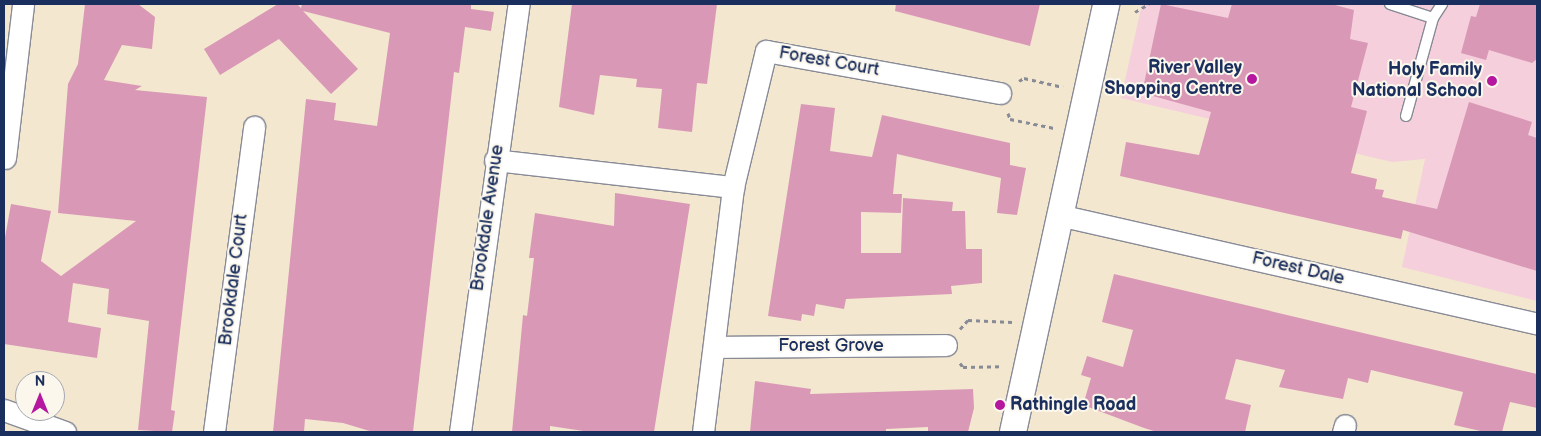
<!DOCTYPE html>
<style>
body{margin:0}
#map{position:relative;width:1541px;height:436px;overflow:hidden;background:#f4e7cf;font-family:"Balsamiq Sans",sans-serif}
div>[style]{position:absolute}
.built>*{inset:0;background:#f5cfdb}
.building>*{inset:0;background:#d999b6}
.path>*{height:3px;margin-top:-1.5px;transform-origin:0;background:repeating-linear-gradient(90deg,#888b96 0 4px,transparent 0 8px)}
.roads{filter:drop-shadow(1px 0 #888b96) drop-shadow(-1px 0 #888b96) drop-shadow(0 1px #888b96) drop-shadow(0 -1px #888b96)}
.service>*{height:10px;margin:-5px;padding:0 5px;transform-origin:5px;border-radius:5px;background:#fff}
.minor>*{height:21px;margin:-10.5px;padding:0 10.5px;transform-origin:10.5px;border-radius:10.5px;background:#fff}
.tertiary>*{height:26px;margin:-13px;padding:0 13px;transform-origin:13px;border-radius:13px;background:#fff}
.dots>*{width:14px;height:14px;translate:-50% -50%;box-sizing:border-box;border:2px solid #fbf7ec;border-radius:50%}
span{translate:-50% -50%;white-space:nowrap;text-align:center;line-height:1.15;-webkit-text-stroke:4px #fbf7ec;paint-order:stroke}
.street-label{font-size:18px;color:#1b2f5e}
.poi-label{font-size:18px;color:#1b2f5e;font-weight:700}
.right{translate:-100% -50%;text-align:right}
.left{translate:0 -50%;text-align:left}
.frame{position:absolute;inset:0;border:5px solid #1b2f5e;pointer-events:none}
.north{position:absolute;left:15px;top:371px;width:50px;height:50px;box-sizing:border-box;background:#fbf7ec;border:1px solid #a1a7b3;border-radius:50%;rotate:0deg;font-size:14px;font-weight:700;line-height:20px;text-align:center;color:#1b2f5e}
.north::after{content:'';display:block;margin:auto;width:18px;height:22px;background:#b5179e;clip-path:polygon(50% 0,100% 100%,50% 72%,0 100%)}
</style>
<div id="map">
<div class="built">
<i style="clip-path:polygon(1142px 4px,1537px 4px,1537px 301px,1402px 267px,1425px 159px,1392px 162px,1121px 98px)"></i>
</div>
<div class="building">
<i style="clip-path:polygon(85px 4px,138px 4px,155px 17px,152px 49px,122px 45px,104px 80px,142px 86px,135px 90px,207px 97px,171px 410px,175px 411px,172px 432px,138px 430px,149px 321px,107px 314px,109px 289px,73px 283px,68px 322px,101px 328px,97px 358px,4px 344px,4px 243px,11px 204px,51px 211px,41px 261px,61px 276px,136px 221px,58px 213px,68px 84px,78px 64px)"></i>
<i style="clip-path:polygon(278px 4px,297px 4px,301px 8px,302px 4px,471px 4px,471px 9px,494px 12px,491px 31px,465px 27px,459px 73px,454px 72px,413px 432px,373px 432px,343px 423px,305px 419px,304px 432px,273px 432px,306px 99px,336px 103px,334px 120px,377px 126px,390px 33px,303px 11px,358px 69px,331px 94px,279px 39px,220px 75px,204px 49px)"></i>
<i style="clip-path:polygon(572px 4px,717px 4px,707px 84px,697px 83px,692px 132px,658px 128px,662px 89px,636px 87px,637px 79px,600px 75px,594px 115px,559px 107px)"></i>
<i style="clip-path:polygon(896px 4px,1040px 4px,1030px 46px,895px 11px)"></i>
<i style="clip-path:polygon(1161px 4px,1228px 18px,1232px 4px,1331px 4px,1354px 10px,1350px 39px,1368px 43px,1351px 107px,1367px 111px,1351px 173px,1377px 179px,1375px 189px,1384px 190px,1382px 197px,1437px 209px,1469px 102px,1532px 122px,1528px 135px,1537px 138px,1537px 271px,1403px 230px,1401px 239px,1120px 176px,1126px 142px,1199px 155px,1211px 112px,1142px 93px)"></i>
<i style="clip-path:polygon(1480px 4px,1537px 4px,1537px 59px,1532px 63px,1489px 50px,1486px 60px,1461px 53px,1471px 16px,1476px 17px)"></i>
<i style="clip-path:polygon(801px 104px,835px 108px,830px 151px,872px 157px,882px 115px,1010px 143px,1010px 165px,1026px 168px,1017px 215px,997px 213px,1001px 178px,897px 154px,893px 194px,902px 194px,901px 213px,861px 212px,861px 253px,901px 253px,903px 198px,953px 202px,952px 211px,965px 211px,966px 249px,982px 249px,982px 283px,951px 286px,952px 294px,846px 299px,844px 309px,816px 304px,814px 316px,802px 314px,801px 321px,768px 316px)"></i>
<i style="clip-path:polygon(615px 193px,690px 204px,654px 432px,590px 432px,550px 426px,550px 432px,512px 432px,523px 315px,527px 316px,534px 258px,529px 258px,535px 213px,614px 226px)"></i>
<i style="clip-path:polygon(1114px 274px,1537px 374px,1537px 408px,1510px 402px,1502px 432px,1485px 432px,1454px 425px,1463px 392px,1371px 370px,1368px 383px,1348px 378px,1343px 399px,1279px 387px,1285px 370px,1236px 359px,1225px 399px,1251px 405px,1245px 432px,1157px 432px,1144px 428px,1083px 405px,1091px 378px,1081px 375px,1087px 356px,1123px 367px,1133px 330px,1102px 322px)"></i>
<i style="clip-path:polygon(755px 381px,811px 389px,810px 394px,973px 389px,974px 408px,968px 432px,928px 432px,928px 427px,886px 429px,886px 432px,750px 432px)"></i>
</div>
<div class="path">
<i style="left:1135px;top:12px;width:16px;rotate:-30deg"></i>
<i style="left:1019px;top:81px;width:6px;rotate:-31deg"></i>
<i style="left:1024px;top:78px;width:40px;rotate:13deg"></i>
<i style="left:1008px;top:113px;width:6px;rotate:72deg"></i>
<i style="left:1010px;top:119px;width:45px;rotate:11.6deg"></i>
<i style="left:960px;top:329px;width:12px;rotate:-48deg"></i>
<i style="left:968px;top:320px;width:44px;rotate:2.6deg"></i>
<i style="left:960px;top:363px;width:5px;rotate:53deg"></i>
<i style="left:963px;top:367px;width:39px;rotate:-1deg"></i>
</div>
<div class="roads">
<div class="service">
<i style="left:1390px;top:4px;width:45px;rotate:18deg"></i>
<i style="left:1406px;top:116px;width:102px;rotate:-74.6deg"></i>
<i style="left:1433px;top:18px;width:17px;rotate:-57deg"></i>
</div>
<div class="minor">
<i style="left:5px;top:158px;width:155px;rotate:-83.3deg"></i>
<i style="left:495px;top:160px;width:240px;rotate:6.5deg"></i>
<i style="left:733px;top:187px;width:140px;rotate:-76.4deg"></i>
<i style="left:766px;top:51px;width:238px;rotate:10.2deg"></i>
<i style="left:1059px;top:215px;width:490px;rotate:12.8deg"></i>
<i style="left:715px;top:347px;width:231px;rotate:-0.5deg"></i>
<i style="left:4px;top:410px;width:65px;rotate:19.8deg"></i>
<i style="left:214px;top:432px;width:308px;rotate:-82.5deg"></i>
<i style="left:460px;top:432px;width:432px;rotate:-82.2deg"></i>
<i style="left:703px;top:432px;width:247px;rotate:-83deg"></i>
<i style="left:1343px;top:432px;width:7px;rotate:-74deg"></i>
</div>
<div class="tertiary">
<i style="left:1013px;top:432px;width:438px;rotate:-77.7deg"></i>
</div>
</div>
<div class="dots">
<i style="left:1252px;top:79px;background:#b5179e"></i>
<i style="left:1492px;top:81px;background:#b5179e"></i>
<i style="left:1000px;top:405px;background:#b5179e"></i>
</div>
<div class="street-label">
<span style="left:829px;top:62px;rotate:10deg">Forest Court</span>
<span style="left:488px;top:218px;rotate:-82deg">Brookdale Avenue</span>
<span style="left:1298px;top:269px;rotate:13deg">Forest Dale</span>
<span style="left:234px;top:280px;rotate:-83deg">Brookdale Court</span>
<span style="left:831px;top:346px">Forest Grove</span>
</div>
<div class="poi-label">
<span class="right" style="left:1242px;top:79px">River Valley<br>Shopping Centre</span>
<span class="right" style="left:1482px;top:81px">Holy Family<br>National School</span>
<span class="left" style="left:1010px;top:405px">Rathingle Road</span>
</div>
<div class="frame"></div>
<div class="north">N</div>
</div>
